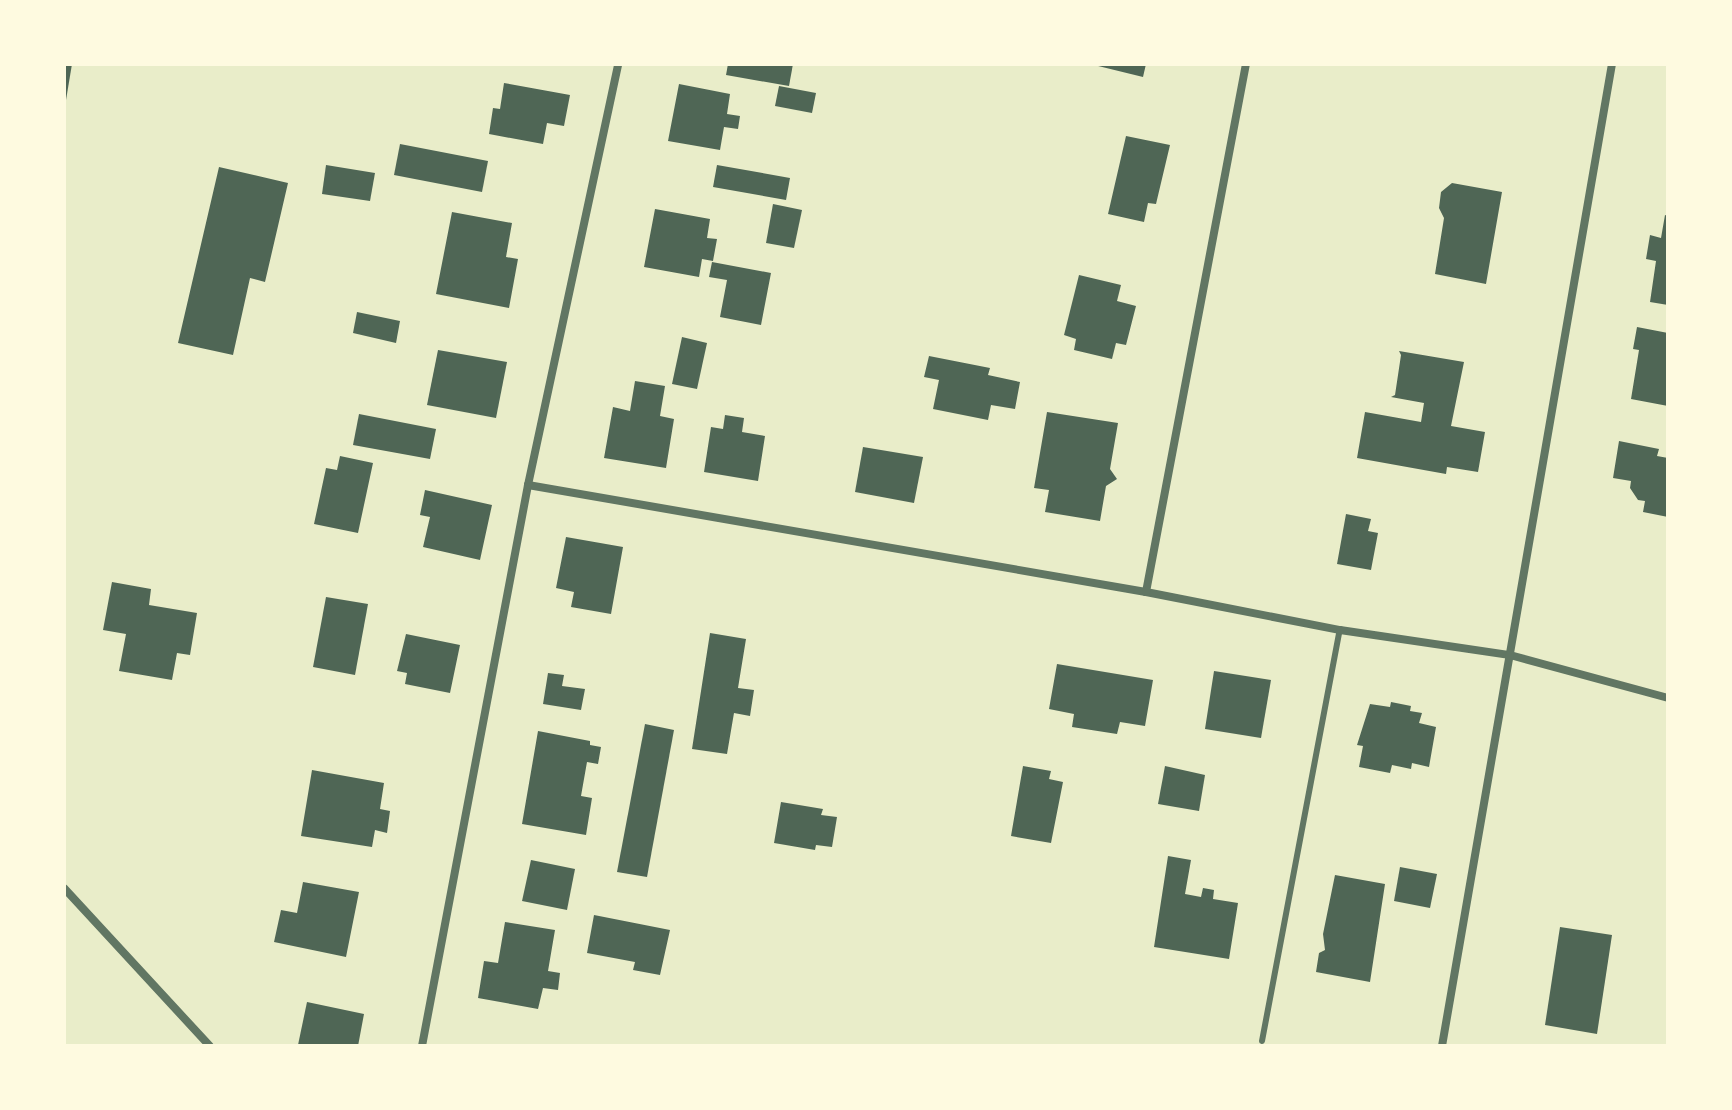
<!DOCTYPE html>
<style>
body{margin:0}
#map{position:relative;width:1732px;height:1110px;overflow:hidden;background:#e9edc9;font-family:Lato,sans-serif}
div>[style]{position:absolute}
.building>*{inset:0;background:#4f6655}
.service>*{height:6px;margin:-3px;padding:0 3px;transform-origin:3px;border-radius:3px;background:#617663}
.minor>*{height:8px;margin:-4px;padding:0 4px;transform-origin:4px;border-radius:4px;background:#617663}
span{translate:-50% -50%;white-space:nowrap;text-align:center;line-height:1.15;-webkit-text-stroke:7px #fefae0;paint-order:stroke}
.frame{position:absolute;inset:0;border:66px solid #fefae0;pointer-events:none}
</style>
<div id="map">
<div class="building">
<i style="clip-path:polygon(64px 64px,72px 64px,66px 100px,64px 99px)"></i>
<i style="clip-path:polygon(728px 64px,793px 64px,789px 86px,726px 75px)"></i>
<i style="clip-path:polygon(1090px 64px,1146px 64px,1143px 77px)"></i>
<i style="clip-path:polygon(504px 83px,570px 95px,564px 126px,547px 123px,543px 144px,489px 134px,493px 108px,500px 109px)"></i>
<i style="clip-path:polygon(679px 84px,730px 94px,727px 114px,740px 116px,738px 129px,724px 127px,720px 150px,668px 141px)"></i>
<i style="clip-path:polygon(779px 86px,816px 93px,812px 113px,775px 106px)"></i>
<i style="clip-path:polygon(1126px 136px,1170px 145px,1156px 204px,1148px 203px,1144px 222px,1108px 214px)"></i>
<i style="clip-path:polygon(400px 144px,488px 161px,482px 192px,394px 175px)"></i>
<i style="clip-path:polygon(326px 165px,375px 173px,370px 201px,322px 194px)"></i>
<i style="clip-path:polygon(717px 165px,790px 178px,786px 200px,713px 187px)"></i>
<i style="clip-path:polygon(219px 167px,288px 183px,265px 282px,250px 278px,233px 355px,178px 343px)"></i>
<i style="clip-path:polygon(1452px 183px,1502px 192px,1486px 284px,1435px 274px,1444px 218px,1439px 208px,1441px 192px)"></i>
<i style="clip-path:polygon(773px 204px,802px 210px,794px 248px,766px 243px)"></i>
<i style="clip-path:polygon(655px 209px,710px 219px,707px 238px,717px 239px,713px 261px,702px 259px,699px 277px,644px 267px)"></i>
<i style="clip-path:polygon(452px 212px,512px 223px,506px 257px,518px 259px,509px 308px,436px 294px)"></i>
<i style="clip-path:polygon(1665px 215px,1668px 216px,1668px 305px,1650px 302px,1656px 261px,1646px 259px,1650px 235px,1661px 238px)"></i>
<i style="clip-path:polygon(712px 262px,771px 273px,761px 325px,720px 317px,727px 280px,709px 277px)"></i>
<i style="clip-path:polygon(1079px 275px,1121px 285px,1117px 301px,1136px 306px,1126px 345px,1116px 343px,1112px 359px,1074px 350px,1076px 339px,1064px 335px)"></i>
<i style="clip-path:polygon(357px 312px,400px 321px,396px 343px,353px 333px)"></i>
<i style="clip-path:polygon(1637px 327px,1668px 333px,1668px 406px,1631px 399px,1639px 350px,1633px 349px)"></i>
<i style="clip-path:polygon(682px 337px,707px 343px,697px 389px,672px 384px)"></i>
<i style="clip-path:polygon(438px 350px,507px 362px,496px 418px,427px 405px)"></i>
<i style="clip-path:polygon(1399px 351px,1464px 362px,1451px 426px,1485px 432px,1478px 472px,1447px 467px,1446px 474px,1357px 458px,1365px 412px,1421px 422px,1424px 403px,1391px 397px,1395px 395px,1401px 355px)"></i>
<i style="clip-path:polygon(929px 356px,990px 368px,988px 375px,1020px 382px,1015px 409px,991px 405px,988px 420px,933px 409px,939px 380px,924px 377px)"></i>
<i style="clip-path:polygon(635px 381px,665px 386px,660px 416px,674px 419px,666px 468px,604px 458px,613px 407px,630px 411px)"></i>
<i style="clip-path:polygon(1047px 412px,1118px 423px,1110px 469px,1117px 479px,1106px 486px,1100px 521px,1045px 512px,1049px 490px,1034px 488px)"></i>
<i style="clip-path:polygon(359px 414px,436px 429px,430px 459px,353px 445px)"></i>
<i style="clip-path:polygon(725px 415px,744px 418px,742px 432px,765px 436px,758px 481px,704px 472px,711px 427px,723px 429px)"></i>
<i style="clip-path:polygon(1619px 441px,1659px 449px,1657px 456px,1668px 458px,1668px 517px,1643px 512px,1645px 501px,1638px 500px,1630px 488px,1631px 481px,1613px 478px)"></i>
<i style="clip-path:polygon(863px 447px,923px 457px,914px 503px,855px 492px)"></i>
<i style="clip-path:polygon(340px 456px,373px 463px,358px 533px,314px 524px,326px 468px,337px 470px)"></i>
<i style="clip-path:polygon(425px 490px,492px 505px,480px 560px,423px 547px,430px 517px,420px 515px)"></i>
<i style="clip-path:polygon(1346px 514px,1371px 519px,1368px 531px,1378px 533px,1371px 570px,1337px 564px)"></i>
<i style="clip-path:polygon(566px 537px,623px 547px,611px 614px,571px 607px,574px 592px,556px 588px)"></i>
<i style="clip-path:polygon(112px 582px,151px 589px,149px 605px,197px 613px,190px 655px,177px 653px,172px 680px,119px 671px,126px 634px,103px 630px)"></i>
<i style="clip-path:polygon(326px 597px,368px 604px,355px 675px,313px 667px)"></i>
<i style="clip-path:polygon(710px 633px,746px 639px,738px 688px,754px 690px,750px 716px,734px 713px,727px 754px,692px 749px)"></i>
<i style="clip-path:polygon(406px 634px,460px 645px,450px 693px,405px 684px,407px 673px,397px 671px)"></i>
<i style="clip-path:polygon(1057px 664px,1153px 680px,1145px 726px,1120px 722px,1117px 734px,1072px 727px,1074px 714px,1049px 709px)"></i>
<i style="clip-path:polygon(1214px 671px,1271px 680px,1261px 738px,1205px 729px)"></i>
<i style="clip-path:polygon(548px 673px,564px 675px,562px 686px,585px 689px,581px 710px,543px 704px)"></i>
<i style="clip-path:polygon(1391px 702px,1411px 706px,1410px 711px,1422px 713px,1419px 723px,1436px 727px,1429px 767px,1412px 763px,1411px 769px,1392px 765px,1390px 773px,1359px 767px,1363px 746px,1357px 745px,1370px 704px,1390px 707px)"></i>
<i style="clip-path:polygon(645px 724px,674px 730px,647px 877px,617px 872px)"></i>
<i style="clip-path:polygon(538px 731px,590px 741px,590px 745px,601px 747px,598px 764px,587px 762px,581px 796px,592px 798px,586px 835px,522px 824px)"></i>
<i style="clip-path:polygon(1023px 766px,1051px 771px,1049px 779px,1063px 782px,1051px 843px,1011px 836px)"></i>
<i style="clip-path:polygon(1165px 766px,1205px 775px,1199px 811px,1158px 804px)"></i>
<i style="clip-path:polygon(312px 770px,384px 783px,380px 809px,390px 811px,387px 833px,375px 830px,372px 847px,301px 836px)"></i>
<i style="clip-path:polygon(781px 802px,823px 809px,821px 815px,837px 817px,832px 847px,816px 845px,815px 850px,774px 843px)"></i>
<i style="clip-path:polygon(1168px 856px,1191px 860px,1185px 894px,1201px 897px,1203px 888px,1214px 890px,1213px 899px,1238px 903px,1229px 959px,1154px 947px)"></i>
<i style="clip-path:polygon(531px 860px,575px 869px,567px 910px,522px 901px)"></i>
<i style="clip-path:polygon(1400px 867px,1437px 874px,1430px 908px,1394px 901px)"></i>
<i style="clip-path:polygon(1335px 875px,1385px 884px,1370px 982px,1316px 972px,1319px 953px,1325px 950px,1323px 934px)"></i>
<i style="clip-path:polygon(303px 882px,359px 892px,346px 957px,274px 942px,281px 910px,297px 913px)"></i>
<i style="clip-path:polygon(594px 915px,670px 930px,660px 975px,633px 970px,635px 962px,587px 953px)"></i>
<i style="clip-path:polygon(505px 922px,555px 930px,548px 971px,560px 973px,558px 990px,543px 988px,538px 1009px,478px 998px,484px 961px,498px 963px)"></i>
<i style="clip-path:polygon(1560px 927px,1612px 935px,1597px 1034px,1545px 1025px)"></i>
<i style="clip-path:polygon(307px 1002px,364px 1014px,358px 1046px,298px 1045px)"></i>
</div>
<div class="service">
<i style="left:1262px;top:1041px;width:418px;rotate:-79.3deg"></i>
</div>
<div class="minor">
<i style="left:528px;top:485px;width:627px;rotate:9.82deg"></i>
<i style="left:1146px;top:592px;width:198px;rotate:11.1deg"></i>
<i style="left:1340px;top:630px;width:172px;rotate:8.4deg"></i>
<i style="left:1510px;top:655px;width:164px;rotate:15.2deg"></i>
<i style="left:1146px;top:592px;width:537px;rotate:-79.28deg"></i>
<i style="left:64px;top:888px;width:215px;rotate:47.3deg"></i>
<i style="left:422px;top:1046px;width:571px;rotate:-79.3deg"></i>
<i style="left:528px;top:485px;width:431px;rotate:-77.9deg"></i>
<i style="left:1442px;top:1046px;width:997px;rotate:-80.18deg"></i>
</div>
<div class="frame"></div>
</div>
